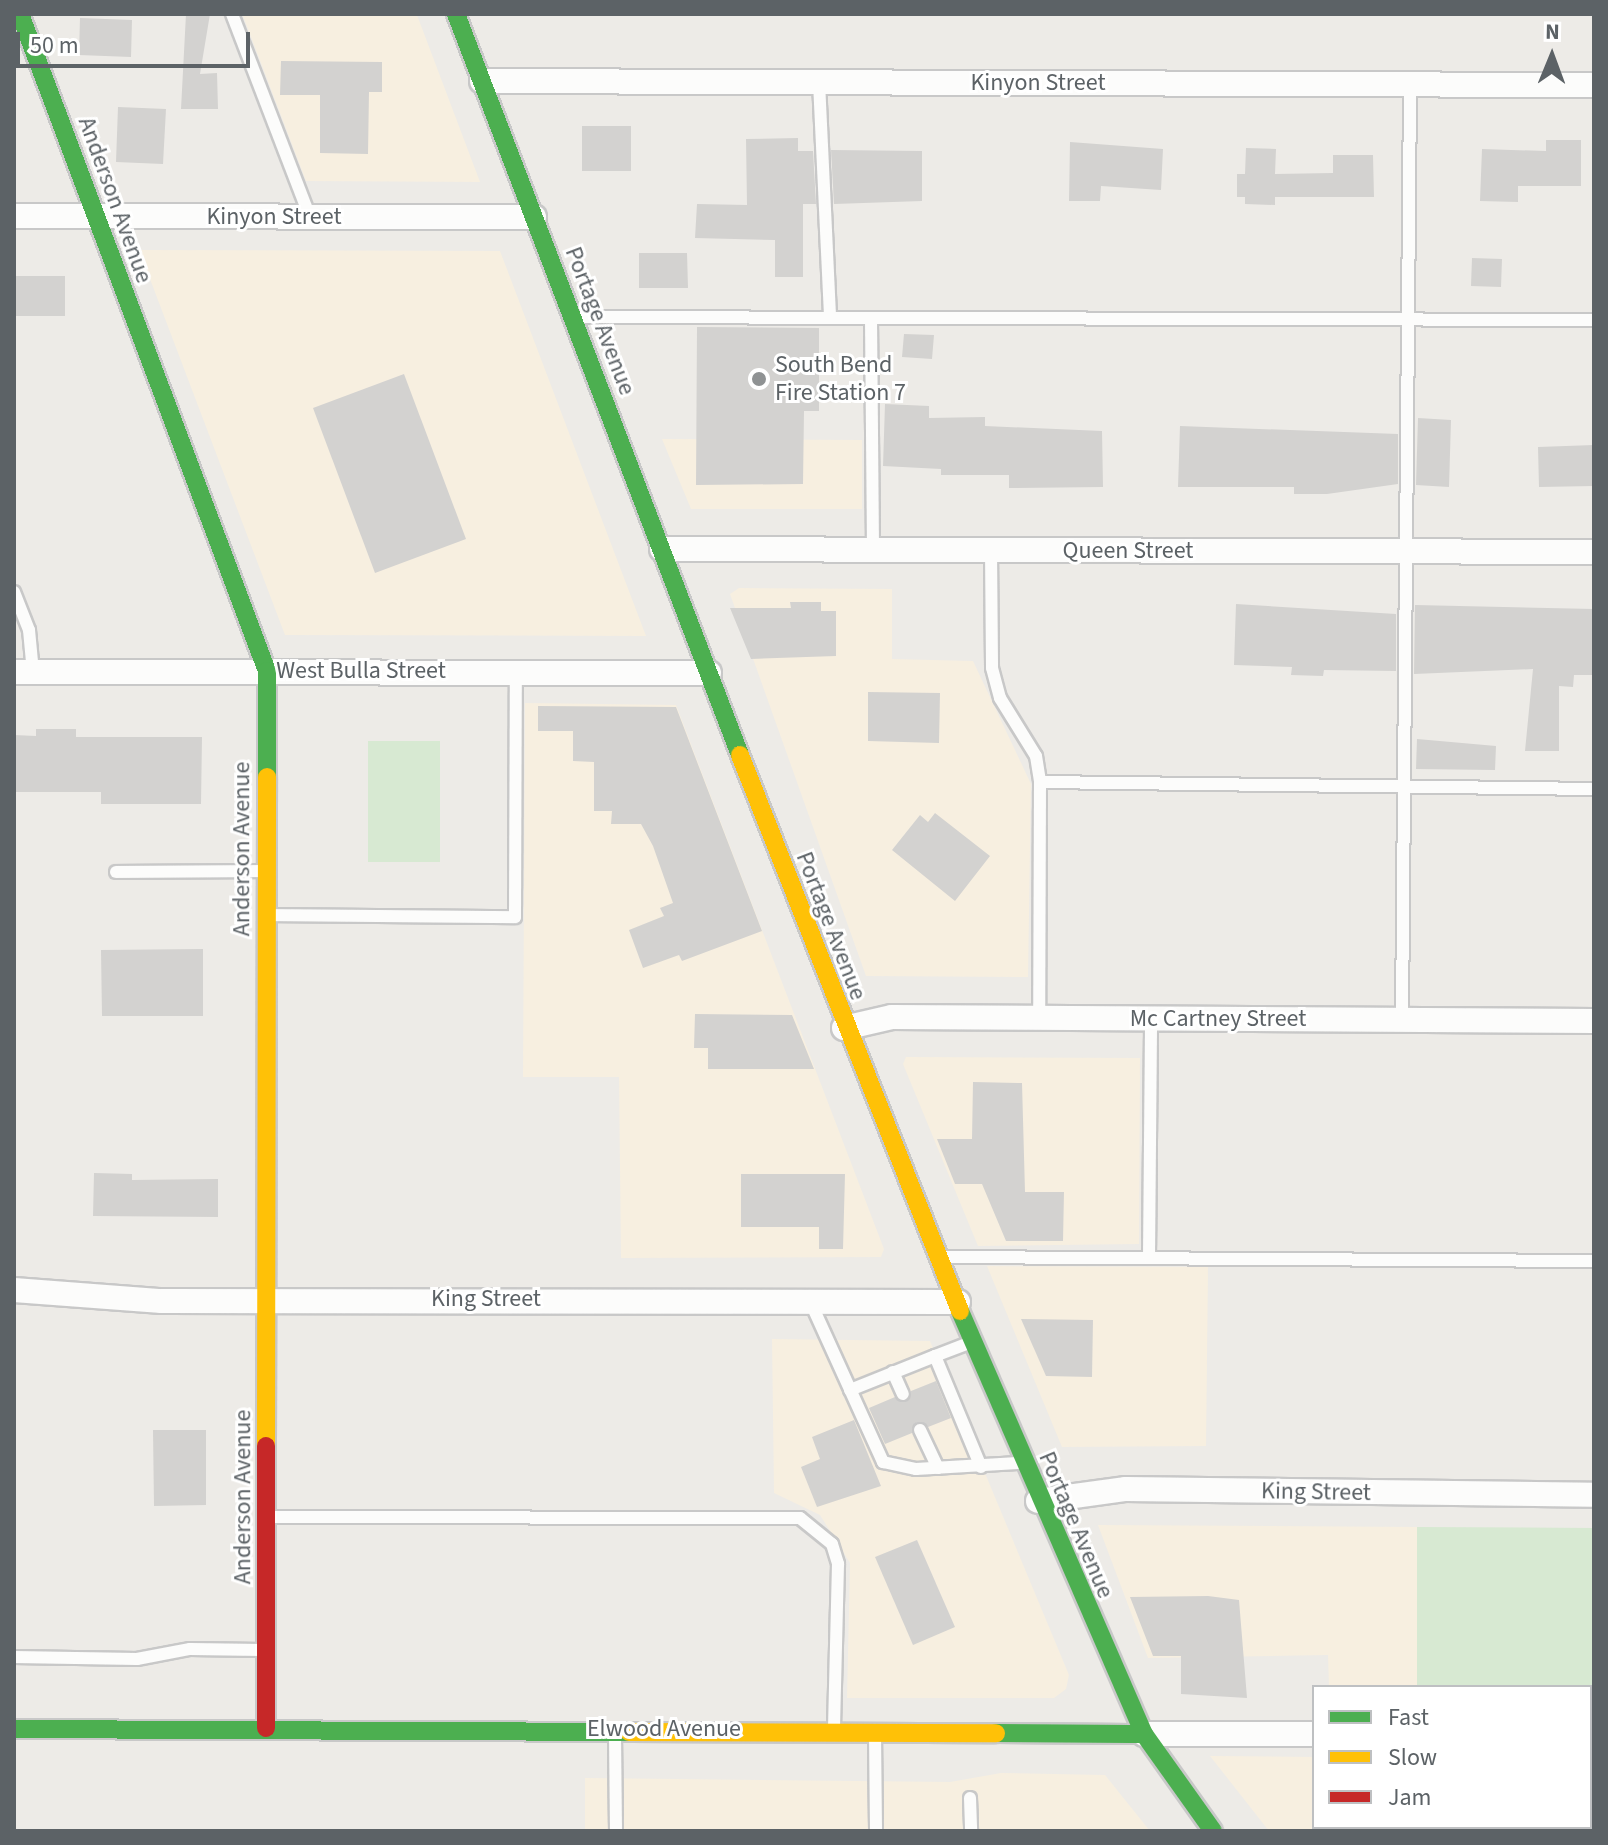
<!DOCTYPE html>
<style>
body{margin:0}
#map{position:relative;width:1608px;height:1845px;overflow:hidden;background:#edebe7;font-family:"Source Sans 3",sans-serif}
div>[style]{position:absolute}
.commercial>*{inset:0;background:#f7efe0}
.green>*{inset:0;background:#d7e9d2}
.building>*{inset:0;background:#d3d2d0}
.roads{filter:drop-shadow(2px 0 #c8c8c8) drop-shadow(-2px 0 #c8c8c8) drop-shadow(0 2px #c8c8c8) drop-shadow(0 -2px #c8c8c8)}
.lane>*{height:12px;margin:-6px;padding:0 6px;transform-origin:6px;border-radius:6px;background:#fcfcfb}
.street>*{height:24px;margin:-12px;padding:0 12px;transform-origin:12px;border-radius:12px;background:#fcfcfb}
.fast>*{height:18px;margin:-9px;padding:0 9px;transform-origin:9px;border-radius:9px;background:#4caf50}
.slow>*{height:18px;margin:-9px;padding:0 9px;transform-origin:9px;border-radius:9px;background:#ffc107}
.jam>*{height:18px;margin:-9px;padding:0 9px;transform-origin:9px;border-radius:9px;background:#c62828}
.dots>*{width:22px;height:22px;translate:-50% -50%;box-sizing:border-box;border:4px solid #fff;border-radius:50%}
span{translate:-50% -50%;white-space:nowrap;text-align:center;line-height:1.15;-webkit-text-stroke:6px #fff;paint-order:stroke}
.street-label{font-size:24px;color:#5c6266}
.poi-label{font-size:24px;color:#5c6266}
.left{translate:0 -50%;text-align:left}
.frame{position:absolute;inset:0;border:16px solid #5c6266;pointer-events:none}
.legend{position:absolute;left:1312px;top:1685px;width:280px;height:144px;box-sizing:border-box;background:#fff;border:2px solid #bec0c2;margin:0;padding:10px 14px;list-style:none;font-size:24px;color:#5c6266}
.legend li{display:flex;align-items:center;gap:16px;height:40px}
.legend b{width:40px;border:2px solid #bec0c2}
.north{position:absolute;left:1512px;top:16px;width:80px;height:80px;-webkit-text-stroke:6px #fff;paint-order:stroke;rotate:1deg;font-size:22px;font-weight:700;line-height:32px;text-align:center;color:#5c6266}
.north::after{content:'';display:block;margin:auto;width:28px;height:36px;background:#5c6266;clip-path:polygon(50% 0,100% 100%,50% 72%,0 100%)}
.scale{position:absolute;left:16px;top:32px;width:234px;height:36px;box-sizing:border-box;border:4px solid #5c6266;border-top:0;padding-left:10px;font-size:24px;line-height:28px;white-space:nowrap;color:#5c6266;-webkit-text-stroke:6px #fff;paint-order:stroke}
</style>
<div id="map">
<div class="commercial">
<i style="clip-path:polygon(417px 15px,480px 182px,306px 181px,243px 16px)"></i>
<i style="clip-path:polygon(139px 250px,500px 251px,646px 636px,285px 635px)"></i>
<i style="clip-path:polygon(662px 439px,862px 440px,862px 509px,691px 509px)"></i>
<i style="clip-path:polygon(739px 588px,892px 589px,892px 659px,973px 661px,1031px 784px,1028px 977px,866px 976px,730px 594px)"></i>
<i style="clip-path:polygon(525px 703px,676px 705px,884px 1249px,881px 1257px,621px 1258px,619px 1077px,523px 1077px)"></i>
<i style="clip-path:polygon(906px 1057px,1140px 1058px,1139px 1244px,978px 1246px,903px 1064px)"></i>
<i style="clip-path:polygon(987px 1266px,1208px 1267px,1206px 1446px,1062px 1447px)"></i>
<i style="clip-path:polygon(772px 1339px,930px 1341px,1069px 1675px,1066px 1689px,1054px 1698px,847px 1698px,850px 1563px,820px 1515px,774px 1493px)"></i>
<i style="clip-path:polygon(1098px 1525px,1417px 1527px,1417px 1687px,1329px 1687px,1328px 1655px,1148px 1658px)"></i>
<i style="clip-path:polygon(1210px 1756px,1314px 1757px,1314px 1827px,1425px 1831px,1269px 1831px)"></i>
<i style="clip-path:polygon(1001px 1773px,1105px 1775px,1150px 1831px,585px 1831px,585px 1778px,950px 1782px)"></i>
</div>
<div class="green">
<i style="clip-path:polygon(368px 741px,440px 741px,440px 862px,368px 862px)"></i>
<i style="clip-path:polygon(1417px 1527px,1594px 1528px,1594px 1711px,1590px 1687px,1417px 1687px)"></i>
<i style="clip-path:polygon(1590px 1791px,1594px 1831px,1425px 1831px,1590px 1827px)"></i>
</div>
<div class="building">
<i style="clip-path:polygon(186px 14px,210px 14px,200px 74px,217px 73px,218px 109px,181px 109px)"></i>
<i style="clip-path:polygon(80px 18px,132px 20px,131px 57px,79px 55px)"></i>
<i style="clip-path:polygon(281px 61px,382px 62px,382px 92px,369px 92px,368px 154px,320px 153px,320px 95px,280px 95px)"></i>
<i style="clip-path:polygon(118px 107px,166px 109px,163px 164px,116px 162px)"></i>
<i style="clip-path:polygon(582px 126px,631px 126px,631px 171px,582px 171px)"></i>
<i style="clip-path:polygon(798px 138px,798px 151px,813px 151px,816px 204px,803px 204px,803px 277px,775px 277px,775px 240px,695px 238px,697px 204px,747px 205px,746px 139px)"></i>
<i style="clip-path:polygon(1546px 140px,1581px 140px,1581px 186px,1518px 186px,1518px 202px,1480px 201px,1482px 149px,1546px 151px)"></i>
<i style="clip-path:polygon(1070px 142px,1163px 149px,1161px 190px,1101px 186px,1100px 201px,1069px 201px)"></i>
<i style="clip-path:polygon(1246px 148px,1276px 149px,1275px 174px,1333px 173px,1333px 155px,1373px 155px,1374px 197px,1275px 197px,1275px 205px,1245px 204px,1245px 197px,1237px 197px,1237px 174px,1245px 174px)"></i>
<i style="clip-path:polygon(831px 150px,922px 151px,922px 201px,834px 204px)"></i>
<i style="clip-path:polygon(639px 253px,687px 253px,688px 288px,639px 288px)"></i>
<i style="clip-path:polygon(1472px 258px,1502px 259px,1501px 287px,1471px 286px)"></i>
<i style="clip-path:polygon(16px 276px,65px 276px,65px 316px,16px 316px)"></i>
<i style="clip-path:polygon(697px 327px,819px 328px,819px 411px,804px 411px,803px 484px,696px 485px)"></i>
<i style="clip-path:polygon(904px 334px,934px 335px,932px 359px,902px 357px)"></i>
<i style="clip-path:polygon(404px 374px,466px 539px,375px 573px,313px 408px)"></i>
<i style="clip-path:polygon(885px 404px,929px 406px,929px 418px,985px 417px,985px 426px,1102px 431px,1103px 487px,1009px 488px,1009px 475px,941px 475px,941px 469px,883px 466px)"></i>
<i style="clip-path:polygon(1418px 418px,1451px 420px,1449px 487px,1416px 485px)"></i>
<i style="clip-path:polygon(1180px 426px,1398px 434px,1398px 484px,1327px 494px,1294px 494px,1294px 487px,1178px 487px)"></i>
<i style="clip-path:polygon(1594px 445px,1594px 486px,1539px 487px,1538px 447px)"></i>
<i style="clip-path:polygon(790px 602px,821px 602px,821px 611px,836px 611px,836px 656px,751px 659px,730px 608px,791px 608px)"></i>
<i style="clip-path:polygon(1236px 604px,1396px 614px,1396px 671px,1324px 670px,1323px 676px,1291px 675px,1292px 667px,1234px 665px)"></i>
<i style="clip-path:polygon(1415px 605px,1594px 609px,1594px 675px,1574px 675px,1573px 687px,1559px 686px,1559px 751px,1525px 751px,1533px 669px,1414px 674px)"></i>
<i style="clip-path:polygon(868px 692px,940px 693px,939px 743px,868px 741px)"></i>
<i style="clip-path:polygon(538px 706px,676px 707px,762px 931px,682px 961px,679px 955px,643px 968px,629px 930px,664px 916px,660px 908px,673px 903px,653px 846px,641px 824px,611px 824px,612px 811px,594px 811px,594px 762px,573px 761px,573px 731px,538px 731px)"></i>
<i style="clip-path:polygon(36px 729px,76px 729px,76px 737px,202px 737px,201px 804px,101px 804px,101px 792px,14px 792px,14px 735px,36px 736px)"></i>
<i style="clip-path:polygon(1417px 739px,1496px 746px,1495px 770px,1416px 769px)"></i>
<i style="clip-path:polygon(935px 813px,990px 856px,955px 901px,892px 850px,920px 815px,928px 822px)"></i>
<i style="clip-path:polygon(203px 949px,203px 1016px,102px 1016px,101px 950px)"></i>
<i style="clip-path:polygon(695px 1014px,792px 1015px,814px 1069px,708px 1069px,708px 1048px,694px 1048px)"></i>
<i style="clip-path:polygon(973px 1082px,1022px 1083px,1025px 1192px,1064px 1192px,1063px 1241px,1006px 1241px,982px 1184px,955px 1184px,937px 1139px,972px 1139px)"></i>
<i style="clip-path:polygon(94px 1173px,132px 1174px,132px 1180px,218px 1179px,218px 1217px,93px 1216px)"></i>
<i style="clip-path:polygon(741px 1174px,845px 1174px,843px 1249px,819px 1249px,819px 1227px,741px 1227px)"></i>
<i style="clip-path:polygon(1021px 1319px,1093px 1320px,1092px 1377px,1046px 1376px)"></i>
<i style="clip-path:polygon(936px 1381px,951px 1418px,928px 1427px,917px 1422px,912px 1433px,885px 1444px,869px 1408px,895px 1397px,906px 1402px,911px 1391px)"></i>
<i style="clip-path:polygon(854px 1420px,881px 1486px,817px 1507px,801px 1467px,820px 1459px,812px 1437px)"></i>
<i style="clip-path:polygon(153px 1430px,206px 1430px,206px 1505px,154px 1506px)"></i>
<i style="clip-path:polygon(917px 1540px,955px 1627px,913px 1645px,875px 1557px)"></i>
<i style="clip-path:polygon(1208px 1596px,1239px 1600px,1247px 1698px,1181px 1694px,1181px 1656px,1153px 1656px,1130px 1597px)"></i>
</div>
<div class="roads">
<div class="lane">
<i style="left:232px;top:14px;width:217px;rotate:69deg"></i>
<i style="left:819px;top:82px;width:235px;rotate:87.3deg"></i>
<i style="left:576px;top:317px;width:1018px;rotate:0.17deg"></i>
<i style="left:871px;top:318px;width:232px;rotate:89.5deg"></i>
<i style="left:991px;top:550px;width:118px;rotate:89.5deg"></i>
<i style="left:992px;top:668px;width:31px;rotate:75deg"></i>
<i style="left:1000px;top:698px;width:68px;rotate:58.2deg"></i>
<i style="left:1036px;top:756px;width:26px;rotate:81deg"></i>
<i style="left:1040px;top:782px;width:236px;rotate:90.2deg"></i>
<i style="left:14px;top:592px;width:41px;rotate:68.5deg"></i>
<i style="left:29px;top:630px;width:42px;rotate:84.6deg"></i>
<i style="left:1040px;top:782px;width:554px;rotate:0.72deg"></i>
<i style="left:116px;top:872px;width:149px;rotate:-0.4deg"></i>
<i style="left:268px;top:915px;width:247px;rotate:0.5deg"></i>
<i style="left:515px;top:917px;width:246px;rotate:-89.8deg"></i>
<i style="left:1402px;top:1021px;width:937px;rotate:-89.51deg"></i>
<i style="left:942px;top:1257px;width:652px;rotate:0.35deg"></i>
<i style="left:1149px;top:1257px;width:238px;rotate:-89.5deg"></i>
<i style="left:810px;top:1301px;width:177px;rotate:65.6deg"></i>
<i style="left:883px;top:1462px;width:34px;rotate:12deg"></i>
<i style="left:916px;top:1469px;width:102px;rotate:-3.4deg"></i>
<i style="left:935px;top:1356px;width:36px;rotate:-21deg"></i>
<i style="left:893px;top:1372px;width:24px;rotate:66deg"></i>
<i style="left:850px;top:1390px;width:92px;rotate:-21.8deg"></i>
<i style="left:935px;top:1356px;width:120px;rotate:67.5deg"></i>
<i style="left:920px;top:1430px;width:42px;rotate:64.7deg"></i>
<i style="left:268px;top:1517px;width:532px;rotate:0.11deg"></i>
<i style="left:800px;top:1518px;width:41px;rotate:39.1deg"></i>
<i style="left:832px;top:1544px;width:21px;rotate:73deg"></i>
<i style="left:838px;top:1564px;width:166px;rotate:91.4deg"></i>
<i style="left:14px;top:1657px;width:123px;rotate:0.9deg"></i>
<i style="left:137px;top:1659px;width:54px;rotate:-10.7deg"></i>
<i style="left:190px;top:1649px;width:72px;rotate:0.8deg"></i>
<i style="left:875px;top:1734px;width:97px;rotate:89.4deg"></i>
<i style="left:615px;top:1735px;width:96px;rotate:89.4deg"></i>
<i style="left:970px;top:1798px;width:33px;rotate:88deg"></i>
</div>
<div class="street">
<i style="left:482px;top:81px;width:1112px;rotate:0.21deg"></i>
<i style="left:14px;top:216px;width:520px;rotate:0.11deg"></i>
<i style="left:662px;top:549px;width:932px;rotate:0.18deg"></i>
<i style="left:14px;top:672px;width:695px;rotate:0.08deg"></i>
<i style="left:844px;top:1028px;width:49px;rotate:-12.9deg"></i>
<i style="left:892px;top:1017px;width:702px;rotate:0.33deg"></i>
<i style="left:14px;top:1290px;width:148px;rotate:4.3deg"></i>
<i style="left:162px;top:1301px;width:796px;rotate:0.07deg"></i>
<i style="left:1038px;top:1501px;width:89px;rotate:-7.8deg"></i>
<i style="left:1126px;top:1489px;width:468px;rotate:0.7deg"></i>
<i style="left:1144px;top:1734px;width:170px"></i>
<i style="left:1590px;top:1735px;width:4px"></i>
</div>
<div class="fast">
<i style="left:20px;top:14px;width:702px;rotate:69.4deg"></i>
<i style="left:267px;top:671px;width:106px;rotate:90deg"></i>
<i style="left:456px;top:14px;width:794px;rotate:69.03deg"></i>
<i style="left:960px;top:1311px;width:461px;rotate:66.5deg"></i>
<i style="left:1144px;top:1734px;width:119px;rotate:54.6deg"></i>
<i style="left:14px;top:1729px;width:615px;rotate:0.28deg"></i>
<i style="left:996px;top:1733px;width:148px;rotate:0.4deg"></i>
</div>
<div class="slow">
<i style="left:740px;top:755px;width:598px;rotate:68.41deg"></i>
<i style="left:266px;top:1446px;width:669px;rotate:-89.91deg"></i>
<i style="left:629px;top:1732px;width:367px;rotate:0.2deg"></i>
</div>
<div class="jam">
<i style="left:266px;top:1728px;width:282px;rotate:-90deg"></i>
</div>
</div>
<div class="dots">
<i style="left:759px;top:379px;background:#8f9293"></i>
</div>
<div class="street-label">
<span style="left:1038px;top:83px">Kinyon Street</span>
<span style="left:115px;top:200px;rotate:70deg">Anderson Avenue</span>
<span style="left:274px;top:217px">Kinyon Street</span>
<span style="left:600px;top:321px;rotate:69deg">Portage Avenue</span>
<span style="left:1128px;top:551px">Queen Street</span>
<span style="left:361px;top:671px">West Bulla Street</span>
<span style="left:242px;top:849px;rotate:-90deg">Anderson Avenue</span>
<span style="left:831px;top:926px;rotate:69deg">Portage Avenue</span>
<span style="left:1218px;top:1019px">Mc Cartney Street</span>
<span style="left:486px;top:1299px">King Street</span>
<span style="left:1316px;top:1492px;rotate:1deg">King Street</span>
<span style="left:243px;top:1497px;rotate:-90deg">Anderson Avenue</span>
<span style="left:1076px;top:1525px;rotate:67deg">Portage Avenue</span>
<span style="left:664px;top:1729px">Elwood Avenue</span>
</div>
<div class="poi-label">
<span class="left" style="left:775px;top:379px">South Bend<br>Fire Station 7</span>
</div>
<div class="frame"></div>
<ul class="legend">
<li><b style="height:10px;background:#4caf50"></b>Fast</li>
<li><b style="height:10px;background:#ffc107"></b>Slow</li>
<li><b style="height:10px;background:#c62828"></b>Jam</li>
</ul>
<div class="north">N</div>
<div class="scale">50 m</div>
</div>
